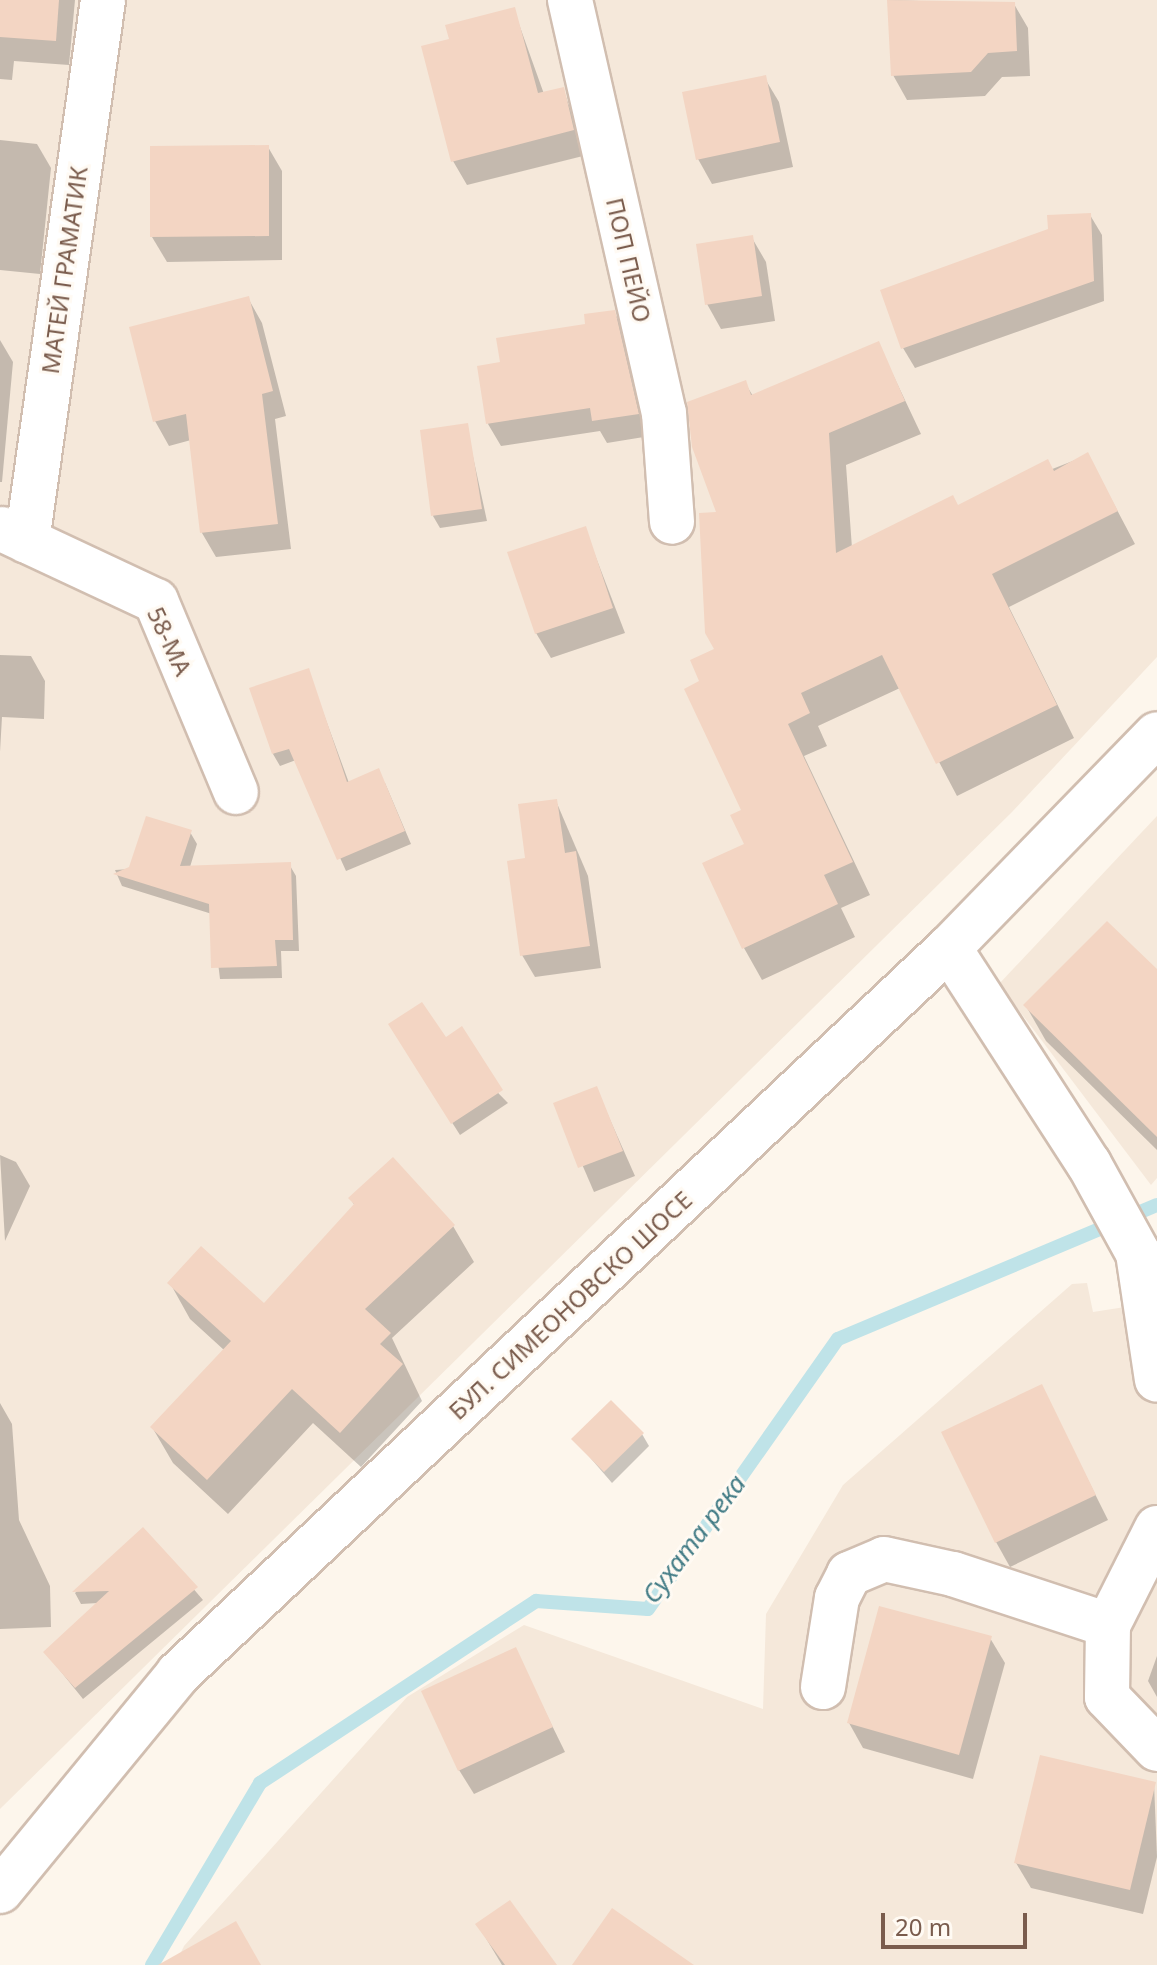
<!DOCTYPE html>
<meta charset="utf-8">
<style>
body{margin:0}
#map{position:relative;width:1157px;height:1965px;overflow:hidden;background:#fdf6ec;font-family:"Noto Sans",sans-serif}
div>[style]{position:absolute}
.residential>*{inset:0;background:#f5e8da}
.shadow>*{inset:0;background:#0003}
.stream>*{height:14px;margin:-7px;padding:0 7px;transform-origin:7px;border-radius:7px;background:#bfe3e8}
.building>*{inset:0;background:#f3d5c3}
.roads{filter:drop-shadow(2px 0 #d1beb0) drop-shadow(-2px 0 #d1beb0) drop-shadow(0 2px #d1beb0) drop-shadow(0 -2px #d1beb0)}
.street>*{height:44px;margin:-22px;padding:0 22px;transform-origin:22px;border-radius:22px;background:#fff}
.secondary>*{height:44px;margin:-22px;padding:0 22px;transform-origin:22px;border-radius:22px;background:#fff}
span{translate:-50% -50%;white-space:nowrap;text-align:center;line-height:1.15;-webkit-text-stroke:6px #fffaf3;paint-order:stroke}
.street-label{font-size:24px;color:#7a5c4d}
.water-label{font-size:26px;color:#437c86;font-style:italic}
.scale{position:absolute;left:881px;top:1913px;width:146px;height:36px;box-sizing:border-box;border:4px solid #7a5c4d;border-top:0;padding-left:10px;font-size:24px;line-height:28px;white-space:nowrap;color:#7a5c4d;-webkit-text-stroke:6px #fffaf3;paint-order:stroke}
</style>
<div id="map">
<div class="residential">
<i style="clip-path:polygon(0 0,1157px 0,1157px 657px,1012px 812px,0 1809px)"></i>
<i style="clip-path:polygon(1157px 816px,1157px 1178px,1151px 1185px,999px 984px)"></i>
<i style="clip-path:polygon(1087px 1283px,1093px 1312px,1157px 1302px,1157px 1965px,175px 1965px,184px 1946px,407px 1697px,524px 1625px,763px 1709px,766px 1614px,843px 1485px,1072px 1284px)"></i>
</div>
<div class="shadow">
<i style="clip-path:polygon(0 0,75px 0,69px 65px,14px 61px,12px 80px,0 79px)"></i>
<i style="clip-path:polygon(889px 0,1014px 4px,1028px 28px,1030px 76px,1002px 77px,985px 96px,907px 100px,893px 75px)"></i>
<i style="clip-path:polygon(515px 13px,544px 94px,563px 89px,587px 155px,467px 185px,453px 161px,452px 40px)"></i>
<i style="clip-path:polygon(764px 77px,779px 102px,793px 167px,712px 184px,698px 159px)"></i>
<i style="clip-path:polygon(0 140px,37px 144px,51px 168px,40px 274px,0 270px)"></i>
<i style="clip-path:polygon(268px 147px,282px 171px,282px 260px,167px 262px,152px 237px)"></i>
<i style="clip-path:polygon(1090px 215px,1102px 235px,1104px 301px,915px 368px,903px 348px)"></i>
<i style="clip-path:polygon(752px 238px,766px 262px,775px 321px,721px 329px,707px 304px)"></i>
<i style="clip-path:polygon(248px 298px,262px 323px,286px 416px,275px 419px,291px 549px,216px 557px,202px 533px,191px 440px,169px 446px,155px 421px)"></i>
<i style="clip-path:polygon(614px 312px,627px 335px,650px 436px,607px 443px,600px 431px,501px 446px,488px 424px,502px 364px)"></i>
<i style="clip-path:polygon(0 340px,13px 362px,2px 482px,0 482px)"></i>
<i style="clip-path:polygon(878px 343px,921px 434px,846px 465px,852px 548px,1088px 455px,1135px 544px,1009px 607px,1074px 738px,957px 796px,900px 688px,818px 726px,827px 746px,804px 756px,870px 895px,841px 908px,855px 937px,762px 980px,744px 948px,744px 811px,702px 682px,716px 650px,719px 514px,745px 383px,753px 396px)"></i>
<i style="clip-path:polygon(466px 425px,487px 521px,440px 528px,433px 516px)"></i>
<i style="clip-path:polygon(585px 529px,625px 633px,551px 658px,536px 633px)"></i>
<i style="clip-path:polygon(0 655px,31px 656px,45px 681px,44px 719px,2px 717px,0 752px)"></i>
<i style="clip-path:polygon(308px 671px,349px 783px,385px 783px,411px 844px,346px 871px,296px 760px,280px 766px,273px 754px)"></i>
<i style="clip-path:polygon(556px 801px,588px 876px,601px 968px,535px 977px,522px 955px,527px 860px)"></i>
<i style="clip-path:polygon(190px 832px,197px 844px,190px 867px,289px 864px,296px 876px,299px 951px,281px 951px,282px 978px,220px 979px,212px 914px,122px 886px,115px 870px,131px 869px)"></i>
<i style="clip-path:polygon(1157px 972px,1157px 1150px,1046px 1041px,1026px 1006px)"></i>
<i style="clip-path:polygon(397px 1036px,446px 1040px,508px 1103px,460px 1135px)"></i>
<i style="clip-path:polygon(596px 1088px,635px 1176px,594px 1192px,556px 1104px)"></i>
<i style="clip-path:polygon(0 1155px,16px 1162px,30px 1186px,5px 1241px)"></i>
<i style="clip-path:polygon(350px 1198px,453px 1226px,474px 1262px,392px 1338px,422px 1401px,361px 1467px,313px 1423px,228px 1514px,173px 1463px,152px 1427px,224px 1350px,190px 1319px,170px 1283px,264px 1306px,355px 1206px)"></i>
<i style="clip-path:polygon(1041px 1386px,1108px 1520px,1010px 1567px,996px 1542px)"></i>
<i style="clip-path:polygon(0 1403px,12px 1424px,19px 1520px,50px 1586px,51px 1627px,0 1629px)"></i>
<i style="clip-path:polygon(642px 1434px,649px 1446px,612px 1483px,574px 1439px)"></i>
<i style="clip-path:polygon(143px 1530px,203px 1600px,83px 1699px,45px 1652px,98px 1603px,81px 1604px,75px 1593px)"></i>
<i style="clip-path:polygon(990px 1638px,1005px 1663px,973px 1779px,863px 1748px,849px 1723px)"></i>
<i style="clip-path:polygon(515px 1650px,565px 1752px,474px 1794px,459px 1770px)"></i>
<i style="clip-path:polygon(1157px 1656px,1157px 1697px,1148px 1681px)"></i>
<i style="clip-path:polygon(1154px 1783px,1157px 1857px,1143px 1914px,1031px 1888px,1016px 1863px)"></i>
<i style="clip-path:polygon(478px 1925px,555px 1965px,502px 1965px)"></i>
</div>
<div class="stream">
<i style="left:152px;top:1965px;width:212px;rotate:-59.3deg"></i>
<i style="left:260px;top:1783px;width:331px;rotate:-33.4deg"></i>
<i style="left:536px;top:1601px;width:112px;rotate:4.1deg"></i>
<i style="left:648px;top:1609px;width:330px;rotate:-54.9deg"></i>
<i style="left:838px;top:1339px;width:346px;rotate:-22.8deg"></i>
</div>
<div class="building">
<i style="clip-path:polygon(0 0,59px 0,56px 41px,0 37px)"></i>
<i style="clip-path:polygon(887px 0,1015px 2px,1017px 51px,988px 53px,971px 72px,891px 76px)"></i>
<i style="clip-path:polygon(515px 7px,538px 93px,564px 87px,574px 130px,451px 162px,421px 46px,449px 39px,445px 25px)"></i>
<i style="clip-path:polygon(766px 75px,780px 142px,696px 160px,682px 92px)"></i>
<i style="clip-path:polygon(269px 145px,269px 236px,150px 237px,150px 146px)"></i>
<i style="clip-path:polygon(1091px 213px,1094px 281px,901px 349px,880px 290px,1048px 229px,1047px 215px)"></i>
<i style="clip-path:polygon(753px 235px,762px 296px,705px 305px,696px 244px)"></i>
<i style="clip-path:polygon(249px 296px,273px 391px,262px 394px,278px 524px,200px 533px,186px 414px,153px 422px,129px 327px)"></i>
<i style="clip-path:polygon(615px 310px,639px 414px,592px 421px,590px 408px,486px 424px,477px 366px,500px 362px,496px 338px,585px 324px,584px 314px)"></i>
<i style="clip-path:polygon(879px 341px,905px 401px,829px 433px,836px 553px,953px 495px,958px 505px,1048px 459px,1054px 471px,1088px 452px,1118px 511px,992px 574px,1057px 705px,936px 764px,882px 655px,801px 693px,810px 713px,788px 724px,853px 862px,824px 875px,838px 904px,742px 949px,702px 863px,744px 844px,730px 815px,741px 810px,684px 689px,699px 681px,690px 660px,714px 649px,705px 633px,699px 513px,716px 512px,692px 447px,687px 402px,746px 380px,751px 395px)"></i>
<i style="clip-path:polygon(468px 423px,482px 509px,431px 516px,420px 430px)"></i>
<i style="clip-path:polygon(586px 526px,613px 608px,535px 634px,507px 552px)"></i>
<i style="clip-path:polygon(309px 668px,347px 782px,379px 768px,405px 831px,337px 860px,289px 749px,272px 754px,249px 688px)"></i>
<i style="clip-path:polygon(557px 799px,565px 853px,576px 851px,590px 946px,520px 956px,507px 861px,525px 858px,518px 804px)"></i>
<i style="clip-path:polygon(146px 816px,192px 830px,180px 866px,291px 862px,293px 940px,275px 940px,277px 966px,211px 968px,209px 904px,113px 874px,129px 867px)"></i>
<i style="clip-path:polygon(1107px 921px,1157px 969px,1157px 1137px,1023px 1005px)"></i>
<i style="clip-path:polygon(422px 1002px,446px 1037px,462px 1026px,503px 1090px,451px 1124px,388px 1024px)"></i>
<i style="clip-path:polygon(597px 1086px,623px 1151px,578px 1168px,553px 1103px)"></i>
<i style="clip-path:polygon(393px 1157px,455px 1225px,365px 1309px,391px 1333px,380px 1344px,403px 1364px,340px 1433px,292px 1389px,207px 1480px,150px 1427px,231px 1341px,167px 1283px,201px 1246px,264px 1303px,354px 1204px,348px 1198px)"></i>
<i style="clip-path:polygon(1042px 1384px,1096px 1495px,995px 1543px,941px 1432px)"></i>
<i style="clip-path:polygon(611px 1400px,644px 1433px,604px 1472px,571px 1439px)"></i>
<i style="clip-path:polygon(143px 1527px,198px 1587px,75px 1688px,43px 1652px,109px 1591px,72px 1592px)"></i>
<i style="clip-path:polygon(879px 1606px,992px 1636px,959px 1755px,847px 1723px)"></i>
<i style="clip-path:polygon(516px 1647px,553px 1727px,458px 1771px,421px 1691px)"></i>
<i style="clip-path:polygon(1040px 1755px,1156px 1782px,1130px 1890px,1014px 1863px)"></i>
<i style="clip-path:polygon(510px 1900px,557px 1965px,505px 1965px,475px 1924px)"></i>
<i style="clip-path:polygon(612px 1908px,694px 1965px,572px 1965px)"></i>
<i style="clip-path:polygon(236px 1921px,261px 1965px,158px 1965px)"></i>
</div>
<div class="roads">
<div class="street">
<i style="left:570px;top:0;width:424px;rotate:77.2deg"></i>
<i style="left:664px;top:413px;width:109px;rotate:85.8deg"></i>
<i style="left:2px;top:529px;width:170px;rotate:25.1deg"></i>
<i style="left:156px;top:601px;width:207px;rotate:67.3deg"></i>
<i style="left:27px;top:541px;width:546px;rotate:-82deg"></i>
<i style="left:949px;top:948px;width:257px;rotate:57.1deg"></i>
<i style="left:1089px;top:1164px;width:102px;rotate:61.2deg"></i>
<i style="left:1138px;top:1253px;width:128px;rotate:81.5deg"></i>
<i style="left:1157px;top:1528px;width:109px;rotate:116.8deg"></i>
<i style="left:1108px;top:1625px;width:72px;rotate:90.8deg"></i>
<i style="left:1107px;top:1697px;width:72px;rotate:46.1deg"></i>
<i style="left:823px;top:1687px;width:90px;rotate:-81.1deg"></i>
<i style="left:837px;top:1598px;width:27px;rotate:-63deg"></i>
<i style="left:849px;top:1574px;width:38px;rotate:-23deg"></i>
<i style="left:884px;top:1559px;width:71px;rotate:12.3deg"></i>
<i style="left:953px;top:1574px;width:163px;rotate:18.2deg"></i>
</div>
<div class="secondary">
<i style="left:0;top:1891px;width:281px;rotate:-50.6deg"></i>
<i style="left:178px;top:1674px;width:1059px;rotate:-43.28deg"></i>
<i style="left:949px;top:948px;width:298px;rotate:-45.8deg"></i>
</div>
</div>
<div class="street-label">
<span style="left:629px;top:260px;rotate:77deg">ПОП ПЕЙО</span>
<span style="left:64px;top:270px;rotate:-82deg">МАТЕЙ ГРАМАТИК</span>
<span style="left:170px;top:641px;rotate:65deg">58-МА</span>
<span style="left:570px;top:1305px;rotate:-43deg">БУЛ. СИМЕОНОВСКО ШОСЕ</span>
</div>
<div class="water-label">
<span style="left:694px;top:1539px;rotate:-53deg">Сухата река</span>
</div>
<div class="scale">20 m</div>
</div>
